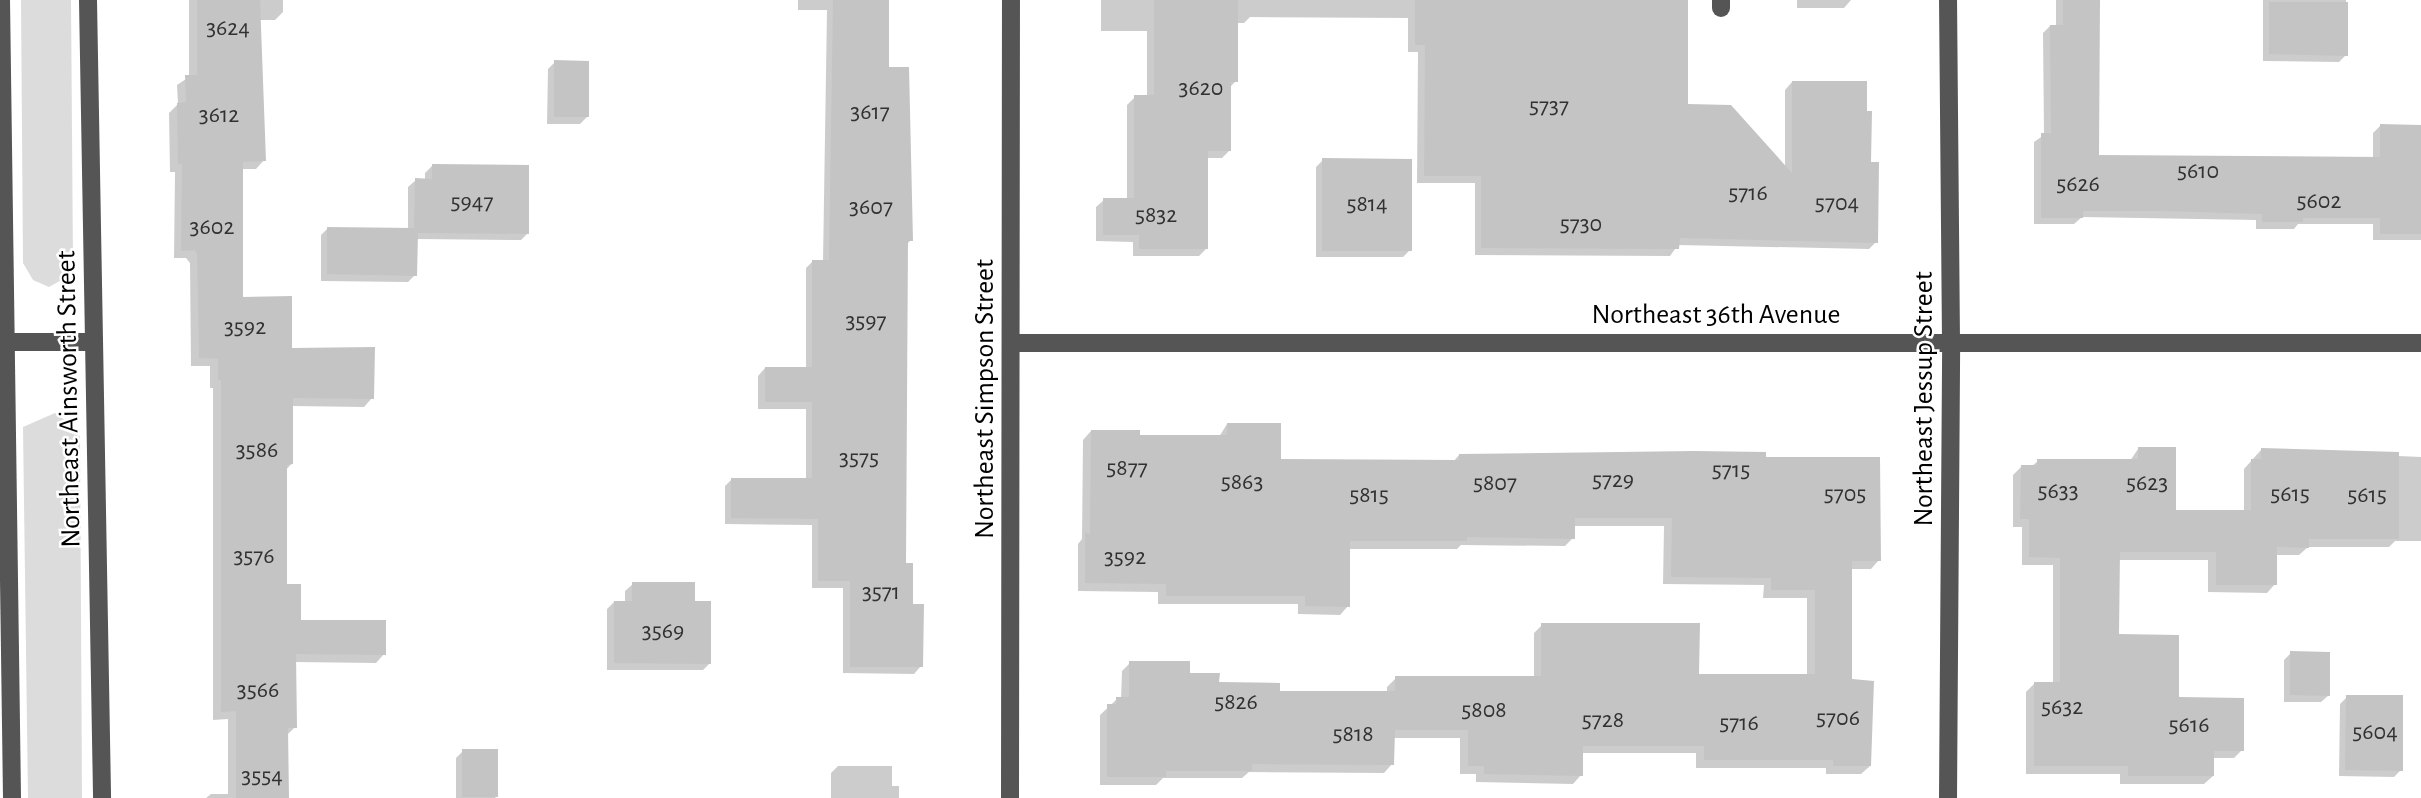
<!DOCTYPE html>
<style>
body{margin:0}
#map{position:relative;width:2421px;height:798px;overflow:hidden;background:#fff;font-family:"Alegreya Sans",sans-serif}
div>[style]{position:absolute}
.green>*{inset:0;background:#dcdcdc}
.shadow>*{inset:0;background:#0003}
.building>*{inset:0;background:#c4c4c4}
.minor>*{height:18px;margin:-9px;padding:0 9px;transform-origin:9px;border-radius:9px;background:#555}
span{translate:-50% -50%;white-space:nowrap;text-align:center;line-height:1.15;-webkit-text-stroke:5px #fff;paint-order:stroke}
.number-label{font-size:24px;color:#313131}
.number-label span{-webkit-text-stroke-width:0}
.street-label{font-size:28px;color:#000}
</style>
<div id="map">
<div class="green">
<i style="clip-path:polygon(21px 0,71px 0,73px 263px,67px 277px,49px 287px,33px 280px,23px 263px)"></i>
<i style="clip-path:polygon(55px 413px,80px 431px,82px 798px,28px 798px,23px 427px)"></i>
</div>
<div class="shadow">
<i style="clip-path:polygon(189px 0,283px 0,283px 12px,275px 20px,259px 20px,264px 160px,256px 169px,242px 169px,242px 298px,290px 350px,372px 398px,364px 407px,292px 406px,292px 463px,286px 470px,286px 586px,299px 621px,384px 654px,376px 663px,294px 662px,295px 727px,286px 736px,287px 798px,206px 798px,211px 794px,228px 794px,228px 719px,213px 720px,213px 388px,210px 388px,210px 366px,191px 366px,190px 263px,186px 258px,174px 258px,175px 172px,170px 172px,169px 113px,178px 104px,177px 85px,189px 77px)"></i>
<i style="clip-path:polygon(798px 0,887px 0,887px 68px,911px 240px,906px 245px,904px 565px,921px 666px,914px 674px,843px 673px,843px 588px,812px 588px,812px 525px,725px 524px,725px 486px,732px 479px,806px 479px,806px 409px,758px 409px,758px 376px,765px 368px,806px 368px,806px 268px,813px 261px,823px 261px,827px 10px,798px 10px)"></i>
<i style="clip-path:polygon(1101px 0,1686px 0,1686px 106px,1785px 168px,1785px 90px,1792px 82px,1869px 164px,1876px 242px,1869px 249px,1678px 245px,1670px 256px,1475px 255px,1475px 183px,1417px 183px,1418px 52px,1408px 52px,1408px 18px,1250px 17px,1244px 23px,1236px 23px,1236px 81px,1229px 88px,1229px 151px,1222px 158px,1207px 158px,1207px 248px,1199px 256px,1133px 256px,1133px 242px,1096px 241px,1096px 207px,1104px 200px,1127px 200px,1127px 105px,1135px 97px,1147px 97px,1147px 31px,1101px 31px)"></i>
<i style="clip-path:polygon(1797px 0,1851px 0,1844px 8px,1797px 8px)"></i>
<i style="clip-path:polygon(2056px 0,2098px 0,2097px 157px,2373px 158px,2373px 133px,2380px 126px,2421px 126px,2421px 240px,2373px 240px,2373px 224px,2298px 224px,2294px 229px,2256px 229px,2256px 220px,2082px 217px,2074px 224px,2034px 224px,2034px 142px,2044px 135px,2043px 33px,2050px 26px,2056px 26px)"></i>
<i style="clip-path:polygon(2263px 0,2346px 0,2346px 55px,2339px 62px,2263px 61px)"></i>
<i style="clip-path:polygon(555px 62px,587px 117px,580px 124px,547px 124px,548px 69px)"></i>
<i style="clip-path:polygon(1323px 160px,1410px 250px,1403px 257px,1316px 257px,1316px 167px)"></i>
<i style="clip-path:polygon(432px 166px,528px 233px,521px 240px,416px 239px,415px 275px,408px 282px,321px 281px,321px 235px,328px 228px,408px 229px,408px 187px,416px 180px,425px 180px,425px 173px)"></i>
<i style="clip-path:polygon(1227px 424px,1279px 461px,1453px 462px,1459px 455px,1764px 458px,1879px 560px,1871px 569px,1850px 569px,1850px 681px,1870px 766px,1861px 774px,1826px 774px,1826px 768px,1696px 768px,1696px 753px,1581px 753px,1581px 775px,1573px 784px,1476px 782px,1476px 774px,1460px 774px,1460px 738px,1393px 738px,1392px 764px,1384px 773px,1249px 772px,1242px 778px,1163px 778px,1156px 785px,1100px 785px,1100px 715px,1117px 699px,1121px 699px,1122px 671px,1130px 663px,1217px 684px,1278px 692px,1387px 692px,1387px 687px,1396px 678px,1534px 678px,1534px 633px,1542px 625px,1697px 675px,1807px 675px,1807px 598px,1763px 598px,1764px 585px,1663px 584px,1664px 526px,1574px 526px,1573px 538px,1565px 546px,1461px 545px,1457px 549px,1348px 549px,1348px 606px,1340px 615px,1298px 614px,1298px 604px,1158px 604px,1158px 592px,1078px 591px,1078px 544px,1082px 539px,1083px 440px,1091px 431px,1138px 437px,1219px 437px)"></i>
<i style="clip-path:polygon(2138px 449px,2175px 512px,2244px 512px,2244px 469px,2261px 450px,2421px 457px,2421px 541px,2395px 541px,2389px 547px,2308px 547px,2299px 555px,2275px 555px,2275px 584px,2267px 593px,2208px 592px,2208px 560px,2118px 560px,2117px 636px,2177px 699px,2242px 750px,2234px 758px,2213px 758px,2213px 776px,2204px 784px,2120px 784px,2120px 774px,2026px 774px,2026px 692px,2034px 684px,2053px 684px,2053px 565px,2022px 565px,2022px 527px,2013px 527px,2013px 475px,2022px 466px,2032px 466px,2038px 461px,2130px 461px)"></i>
<i style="clip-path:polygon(633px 584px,693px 602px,710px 663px,703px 670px,607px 670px,607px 609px,614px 602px,625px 602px,625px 591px)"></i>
<i style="clip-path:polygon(2291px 653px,2329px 695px,2321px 702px,2284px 702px,2284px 660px)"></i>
<i style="clip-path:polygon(2347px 697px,2401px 770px,2394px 777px,2339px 776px,2340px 704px)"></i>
<i style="clip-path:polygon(463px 751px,497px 796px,495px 798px,456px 798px,456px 758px)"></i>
<i style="clip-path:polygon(838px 766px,892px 766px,892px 786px,899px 786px,899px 798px,831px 798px,831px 773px)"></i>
</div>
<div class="building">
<i style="clip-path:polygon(197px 0,260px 0,266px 161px,243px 162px,243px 297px,292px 296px,292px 348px,375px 347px,374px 399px,293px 398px,293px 464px,287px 465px,287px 584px,301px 584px,301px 620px,386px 620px,386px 655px,296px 654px,297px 728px,288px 728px,289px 798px,236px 798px,236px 711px,221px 712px,221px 380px,218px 380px,218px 359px,199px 358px,197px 254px,195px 250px,181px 251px,182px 164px,178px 164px,177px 103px,186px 102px,185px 75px,197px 75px)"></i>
<i style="clip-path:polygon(833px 0,889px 0,889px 67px,909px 67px,913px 241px,908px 241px,906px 563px,913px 563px,913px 604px,924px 604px,923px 667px,850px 667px,850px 581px,818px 581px,818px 519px,731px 518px,731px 478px,812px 478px,812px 402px,765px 402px,765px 367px,812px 367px,812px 260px,829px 260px)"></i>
<i style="clip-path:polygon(1154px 0,1238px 0,1238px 82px,1231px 82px,1231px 151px,1208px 151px,1208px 249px,1139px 249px,1139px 235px,1103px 235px,1103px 198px,1134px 198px,1134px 95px,1154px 95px)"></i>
<i style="clip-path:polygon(1415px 0,1688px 0,1688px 104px,1731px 105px,1792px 173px,1792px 81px,1867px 81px,1867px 111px,1872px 111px,1871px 162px,1879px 162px,1878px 243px,1680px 238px,1679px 249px,1481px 248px,1481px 176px,1424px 176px,1425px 45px,1415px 45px)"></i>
<i style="clip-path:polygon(2063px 0,2100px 0,2099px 155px,2380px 157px,2380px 124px,2421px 125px,2421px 234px,2380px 234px,2380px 218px,2303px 218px,2303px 222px,2262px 222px,2262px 214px,2160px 211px,2083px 211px,2083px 218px,2041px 218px,2041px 133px,2051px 133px,2050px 25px,2063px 25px)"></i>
<i style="clip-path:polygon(2269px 2px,2348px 2px,2348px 56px,2269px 54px)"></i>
<i style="clip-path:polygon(554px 60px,589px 61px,589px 117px,554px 117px)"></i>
<i style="clip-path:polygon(1322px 158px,1412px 159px,1412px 251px,1322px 251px)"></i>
<i style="clip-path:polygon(432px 164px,529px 165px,529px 234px,418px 233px,417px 276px,327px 274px,327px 227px,414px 228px,415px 178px,432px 179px)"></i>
<i style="clip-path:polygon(1227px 423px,1281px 423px,1281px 459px,1459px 460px,1459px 454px,1694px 451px,1766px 452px,1766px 457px,1880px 457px,1881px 561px,1852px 561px,1852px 679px,1874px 681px,1871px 766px,1833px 766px,1833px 760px,1704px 760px,1704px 746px,1583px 746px,1583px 776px,1484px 774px,1484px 766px,1468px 766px,1468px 730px,1395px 730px,1394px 765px,1252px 764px,1252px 771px,1166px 771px,1166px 777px,1107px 777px,1107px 704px,1116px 704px,1116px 697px,1129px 697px,1129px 661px,1190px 661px,1190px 673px,1220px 673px,1219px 682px,1280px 683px,1280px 691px,1395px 691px,1395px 676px,1541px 676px,1541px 623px,1700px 623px,1699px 674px,1815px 674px,1815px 590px,1771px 590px,1771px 578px,1671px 577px,1672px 518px,1575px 518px,1575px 539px,1467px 537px,1467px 541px,1350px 541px,1350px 607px,1305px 606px,1305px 596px,1166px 596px,1166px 584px,1085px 583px,1085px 533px,1090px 534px,1091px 430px,1140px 430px,1140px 435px,1227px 435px)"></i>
<i style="clip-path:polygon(2138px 447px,2176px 447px,2176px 510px,2251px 510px,2251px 459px,2261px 459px,2261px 448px,2399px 452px,2399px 539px,2309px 539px,2309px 548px,2277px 547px,2277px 585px,2216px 585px,2216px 552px,2120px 552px,2119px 634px,2179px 635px,2179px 697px,2244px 698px,2244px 751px,2214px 751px,2214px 776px,2128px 776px,2128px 766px,2034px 766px,2034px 682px,2060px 682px,2060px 558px,2029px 557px,2029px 519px,2020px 519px,2021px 465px,2037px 465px,2037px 459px,2138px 459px)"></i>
<i style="clip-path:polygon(632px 582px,695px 582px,695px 601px,711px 601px,711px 664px,614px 663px,614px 601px,632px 601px)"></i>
<i style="clip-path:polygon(2290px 651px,2330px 652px,2330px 696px,2290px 695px)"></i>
<i style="clip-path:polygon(2346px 695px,2403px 695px,2403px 771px,2345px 770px)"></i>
<i style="clip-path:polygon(462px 749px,498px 749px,498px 797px,462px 797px)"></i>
</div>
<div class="minor">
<i style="left:1px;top:0;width:798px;rotate:89.21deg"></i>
<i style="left:88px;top:0;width:798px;rotate:88.99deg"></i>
<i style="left:1721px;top:0;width:8px;rotate:90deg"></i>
<i style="left:0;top:342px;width:94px"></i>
<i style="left:1011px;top:343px;width:1410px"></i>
<i style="left:1010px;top:798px;width:798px;rotate:-89.93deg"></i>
<i style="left:1948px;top:798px;width:457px;rotate:-89.6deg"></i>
<i style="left:1951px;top:341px;width:341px;rotate:-90.5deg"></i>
</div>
<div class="number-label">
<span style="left:228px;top:29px">3624</span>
<span style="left:1201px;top:89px">3620</span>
<span style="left:1549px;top:107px">5737</span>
<span style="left:870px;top:113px">3617</span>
<span style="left:219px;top:116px">3612</span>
<span style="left:2198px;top:172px">5610</span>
<span style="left:2078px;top:185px">5626</span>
<span style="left:1748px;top:194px">5716</span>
<span style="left:2319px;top:202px">5602</span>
<span style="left:472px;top:203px">5947</span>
<span style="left:1837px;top:204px">5704</span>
<span style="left:1367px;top:205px">5814</span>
<span style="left:871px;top:208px">3607</span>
<span style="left:1156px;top:216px">5832</span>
<span style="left:1581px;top:225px">5730</span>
<span style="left:212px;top:228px">3602</span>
<span style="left:866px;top:322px">3597</span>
<span style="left:245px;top:328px">3592</span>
<span style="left:257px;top:451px">3586</span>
<span style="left:859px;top:459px">3575</span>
<span style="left:1127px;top:469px">5877</span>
<span style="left:1731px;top:471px">5715</span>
<span style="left:1613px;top:481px">5729</span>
<span style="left:1242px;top:483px">5863</span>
<span style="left:1495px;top:484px">5807</span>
<span style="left:2147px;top:484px">5623</span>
<span style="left:2058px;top:492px">5633</span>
<span style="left:1845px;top:495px">5705</span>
<span style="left:2290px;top:495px">5615</span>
<span style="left:1369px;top:496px">5815</span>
<span style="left:2367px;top:496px">5615</span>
<span style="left:254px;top:557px">3576</span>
<span style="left:1125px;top:558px">3592</span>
<span style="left:881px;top:593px">3571</span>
<span style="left:663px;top:632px">3569</span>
<span style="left:258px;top:691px">3566</span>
<span style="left:1236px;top:703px">5826</span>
<span style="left:2062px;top:708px">5632</span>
<span style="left:1484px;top:711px">5808</span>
<span style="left:1838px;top:719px">5706</span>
<span style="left:1603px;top:721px">5728</span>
<span style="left:1739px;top:724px">5716</span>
<span style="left:2189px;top:726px">5616</span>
<span style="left:2375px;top:733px">5604</span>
<span style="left:1353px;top:735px">5818</span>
<span style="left:262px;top:777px">3554</span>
</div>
<div class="street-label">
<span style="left:1716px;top:315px">Northeast 36th Avenue</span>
<span style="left:69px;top:399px;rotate:-91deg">Northeast Ainsworth Street</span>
<span style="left:985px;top:399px;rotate:-90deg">Northeast Simpson Street</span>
<span style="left:1924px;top:399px;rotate:-90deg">Northeast Jessup Street</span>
</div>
</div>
